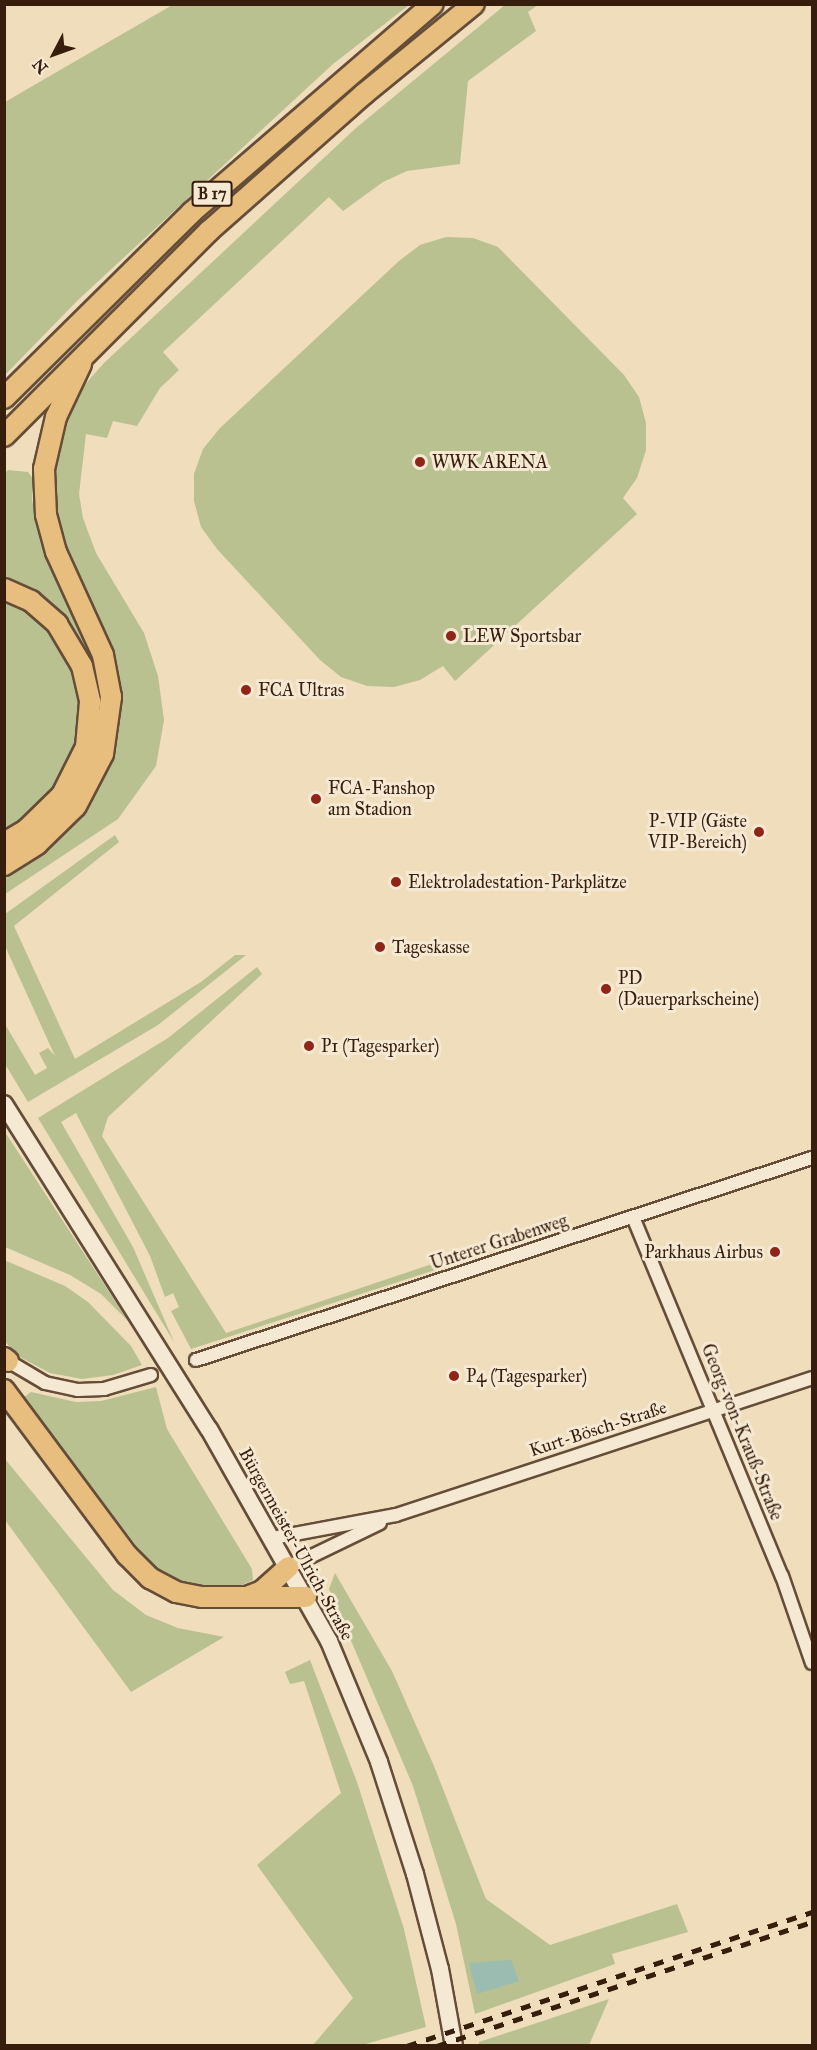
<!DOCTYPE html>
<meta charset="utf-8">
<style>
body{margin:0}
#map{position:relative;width:817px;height:2050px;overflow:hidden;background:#efddbc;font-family:"IM FELL Great Primer",serif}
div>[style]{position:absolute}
.green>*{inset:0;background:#b9c191}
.water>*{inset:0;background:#9abcb1}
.roads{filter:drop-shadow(2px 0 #654d38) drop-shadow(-2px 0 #654d38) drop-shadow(0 2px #654d38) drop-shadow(0 -2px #654d38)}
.minor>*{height:12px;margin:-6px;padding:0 6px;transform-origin:6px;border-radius:6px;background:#f5e9d3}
.secondary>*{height:16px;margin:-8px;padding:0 8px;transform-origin:8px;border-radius:8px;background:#f5e9d3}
.trunk>*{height:20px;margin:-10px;padding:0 10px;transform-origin:10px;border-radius:10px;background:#e8be7e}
.rail>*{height:4.5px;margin-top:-2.25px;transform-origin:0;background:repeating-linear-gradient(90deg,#371d0c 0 10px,transparent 0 20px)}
.dots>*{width:16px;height:16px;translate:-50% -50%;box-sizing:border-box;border:3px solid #f5e9d3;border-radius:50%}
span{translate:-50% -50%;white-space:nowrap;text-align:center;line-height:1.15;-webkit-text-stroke:6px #f5e9d3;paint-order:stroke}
.shield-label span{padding:2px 4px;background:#f5e9d3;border:2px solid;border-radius:4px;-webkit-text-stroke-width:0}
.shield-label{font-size:16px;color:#371d0c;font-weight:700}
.poi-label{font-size:18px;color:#371d0c}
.left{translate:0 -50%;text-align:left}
.right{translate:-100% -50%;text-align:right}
.street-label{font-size:18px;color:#371d0c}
.frame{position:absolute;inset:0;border:6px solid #371d0c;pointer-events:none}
.north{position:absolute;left:24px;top:24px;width:60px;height:60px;-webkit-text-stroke:4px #f5e9d3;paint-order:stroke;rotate:229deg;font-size:16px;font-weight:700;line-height:24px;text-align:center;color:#371d0c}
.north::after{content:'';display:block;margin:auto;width:21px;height:27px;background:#371d0c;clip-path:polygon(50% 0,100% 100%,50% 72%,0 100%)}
</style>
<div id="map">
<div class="green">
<i style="clip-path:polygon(174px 4px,409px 5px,333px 64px,78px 300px,5px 375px,5px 102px)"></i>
<i style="clip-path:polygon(505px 5px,538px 5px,528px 12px,536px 31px,468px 81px,460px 164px,407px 171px,383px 182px,343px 211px,329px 197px,163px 352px,179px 370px,160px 388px,137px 426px,113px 421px,107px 438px,86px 434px,79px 494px,83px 518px,96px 553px,144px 633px,158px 676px,164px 720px,156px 766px,118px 819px,5px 894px,5px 865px,37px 844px,111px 697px,46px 515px,56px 417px,104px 363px,356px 128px)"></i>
<i style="clip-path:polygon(446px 237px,473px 238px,498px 247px,624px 375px,639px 397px,646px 423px,646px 450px,637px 478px,623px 498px,637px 514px,455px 681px,443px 666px,420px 680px,394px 687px,367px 686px,341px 677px,320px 660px,217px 549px,201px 527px,194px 501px,194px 474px,203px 449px,220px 428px,399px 261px,420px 245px)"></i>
<i style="clip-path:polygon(8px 470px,28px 472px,34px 480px,32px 500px,39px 532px,86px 642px,95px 667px,91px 672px,53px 609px,5px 576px,4px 474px)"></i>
<i style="clip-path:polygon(4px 596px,27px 607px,52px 629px,74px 669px,82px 702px,78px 743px,55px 789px,4px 832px)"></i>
<i style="clip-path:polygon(115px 835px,119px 842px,14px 926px,75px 1059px,201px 982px,235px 955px,246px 955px,158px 1025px,28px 1102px,5px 1064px,5px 1024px,35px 1075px,47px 1068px,39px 1053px,48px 1048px,55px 1056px,5px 946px,5px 914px)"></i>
<i style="clip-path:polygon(257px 967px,262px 974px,108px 1117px,102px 1136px,226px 1333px,465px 1253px,466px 1260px,191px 1349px,171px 1311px,179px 1307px,173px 1293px,165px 1297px,150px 1256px,76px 1113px,61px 1122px,133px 1247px,174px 1342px,38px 1118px,168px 1038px)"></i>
<i style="clip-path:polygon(5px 1132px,128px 1321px,101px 1294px,70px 1275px,5px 1247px)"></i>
<i style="clip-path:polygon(4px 1260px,65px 1286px,88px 1302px,131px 1346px,142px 1365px,113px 1375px,82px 1379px,50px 1373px,16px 1355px,5px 1341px)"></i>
<i style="clip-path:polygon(156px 1387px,167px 1429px,252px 1569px,253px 1580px,239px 1586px,211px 1588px,184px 1583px,151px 1565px,24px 1397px,31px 1392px,76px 1402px,101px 1401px)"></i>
<i style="clip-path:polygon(5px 1459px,113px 1590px,146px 1615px,178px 1628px,224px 1637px,131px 1692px,5px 1520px)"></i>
<i style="clip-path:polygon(335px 1573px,392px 1671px,434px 1766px,486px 1899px,550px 1945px,677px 1904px,688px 1932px,612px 1954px,615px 1964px,475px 2014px,456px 1924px,413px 1786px,329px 1589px)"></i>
<i style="clip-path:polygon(310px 1660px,357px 1782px,404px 1929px,426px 2027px,362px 2045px,313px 2045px,353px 1998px,257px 1865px,341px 1793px,304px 1681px,290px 1684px,285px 1672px)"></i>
<i style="clip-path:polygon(609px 1999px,589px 2045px,479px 2045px,479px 2042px)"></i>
</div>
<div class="water">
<i style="clip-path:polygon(511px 1960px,519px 1981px,477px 1994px,469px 1963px)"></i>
</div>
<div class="roads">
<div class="minor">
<i style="left:633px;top:1217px;width:389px;rotate:67.5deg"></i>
<i style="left:782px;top:1576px;width:92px;rotate:71deg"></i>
<i style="left:196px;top:1360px;width:648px;rotate:-18.16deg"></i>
<i style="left:8px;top:1361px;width:43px;rotate:30.7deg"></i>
<i style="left:45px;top:1383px;width:34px;rotate:12deg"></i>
<i style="left:78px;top:1390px;width:26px;rotate:-2deg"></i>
<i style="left:104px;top:1389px;width:49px;rotate:-16.6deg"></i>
<i style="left:273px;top:1538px;width:125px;rotate:-10.6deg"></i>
<i style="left:396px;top:1515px;width:438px;rotate:-18.2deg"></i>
<i style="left:289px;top:1567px;width:101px;rotate:-25.8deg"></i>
</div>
<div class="secondary">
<i style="left:4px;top:1104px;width:384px;rotate:57.8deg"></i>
<i style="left:209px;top:1429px;width:244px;rotate:60.5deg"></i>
<i style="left:329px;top:1641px;width:131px;rotate:67.5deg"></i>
<i style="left:379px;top:1762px;width:118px;rotate:72.2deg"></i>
<i style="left:415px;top:1874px;width:98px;rotate:75.3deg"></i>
<i style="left:440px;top:1969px;width:78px;rotate:79.7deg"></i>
</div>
<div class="trunk">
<i style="left:4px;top:398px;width:264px;rotate:-44.7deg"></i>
<i style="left:192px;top:212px;width:318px;rotate:-40.8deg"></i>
<i style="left:4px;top:436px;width:290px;rotate:-45deg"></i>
<i style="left:209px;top:231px;width:207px;rotate:-41.5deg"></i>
<i style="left:364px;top:94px;width:142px;rotate:-39.3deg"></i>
<i style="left:4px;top:589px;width:30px;rotate:24deg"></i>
<i style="left:31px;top:601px;width:35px;rotate:41deg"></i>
<i style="left:57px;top:624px;width:49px;rotate:59.2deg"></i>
<i style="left:82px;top:666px;width:37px;rotate:77deg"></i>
<i style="left:90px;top:702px;width:45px;rotate:95.1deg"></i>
<i style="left:86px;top:747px;width:54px;rotate:116.6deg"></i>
<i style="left:62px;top:795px;width:50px;rotate:135.8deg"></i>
<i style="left:26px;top:830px;width:26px;rotate:149deg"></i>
<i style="left:4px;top:865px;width:39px;rotate:-32deg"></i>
<i style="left:37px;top:844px;width:54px;rotate:-44.3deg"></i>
<i style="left:76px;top:806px;width:59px;rotate:-62.6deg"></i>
<i style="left:103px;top:754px;width:58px;rotate:-82deg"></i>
<i style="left:111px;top:697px;width:43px;rotate:-100.8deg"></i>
<i style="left:103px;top:655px;width:113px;rotate:-114.5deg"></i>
<i style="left:56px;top:552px;width:38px;rotate:-105deg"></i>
<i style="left:46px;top:515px;width:46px;rotate:-92.5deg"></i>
<i style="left:44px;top:469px;width:53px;rotate:-77deg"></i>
<i style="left:56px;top:417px;width:59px;rotate:-64.7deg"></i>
<i style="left:4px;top:1358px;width:5px;rotate:37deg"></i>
<i style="left:4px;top:1390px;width:206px;rotate:53.3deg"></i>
<i style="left:127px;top:1555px;width:33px;rotate:45deg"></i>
<i style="left:150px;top:1578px;width:30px;rotate:28deg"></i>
<i style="left:176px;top:1592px;width:26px;rotate:11deg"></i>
<i style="left:202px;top:1597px;width:104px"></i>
<i style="left:249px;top:1596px;width:14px;rotate:-21deg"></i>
<i style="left:262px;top:1591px;width:36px;rotate:-42deg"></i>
</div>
</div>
<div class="rail">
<i style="left:407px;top:2046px;width:427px;rotate:-18.3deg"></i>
<i style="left:437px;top:2046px;width:395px;rotate:-18.3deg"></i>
</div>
<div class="dots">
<i style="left:420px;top:462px;background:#8f2418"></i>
<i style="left:451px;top:636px;background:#8f2418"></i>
<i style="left:246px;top:690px;background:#8f2418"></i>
<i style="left:316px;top:799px;background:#8f2418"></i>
<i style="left:759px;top:832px;background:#8f2418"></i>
<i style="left:396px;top:882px;background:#8f2418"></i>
<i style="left:380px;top:947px;background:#8f2418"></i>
<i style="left:606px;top:989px;background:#8f2418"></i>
<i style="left:309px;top:1046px;background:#8f2418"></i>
<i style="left:775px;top:1252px;background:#8f2418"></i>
<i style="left:454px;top:1376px;background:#8f2418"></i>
</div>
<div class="shield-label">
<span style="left:212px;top:194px">B 17</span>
</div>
<div class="poi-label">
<span class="left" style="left:432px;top:462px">WWK ARENA</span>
<span class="left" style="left:463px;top:636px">LEW Sportsbar</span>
<span class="left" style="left:258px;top:690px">FCA Ultras</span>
<span class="left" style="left:328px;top:799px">FCA-Fanshop<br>am Stadion</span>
<span class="right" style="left:747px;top:832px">P-VIP (Gäste<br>VIP-Bereich)</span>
<span class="left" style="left:408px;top:882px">Elektroladestation-Parkplätze</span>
<span class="left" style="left:392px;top:947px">Tageskasse</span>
<span class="left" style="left:618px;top:989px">PD<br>(Dauerparkscheine)</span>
<span class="left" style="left:321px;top:1046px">P1 (Tagesparker)</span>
<span class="right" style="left:763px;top:1252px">Parkhaus Airbus</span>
<span class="left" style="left:466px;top:1376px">P4 (Tagesparker)</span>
</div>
<div class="street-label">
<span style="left:499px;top:1242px;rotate:-18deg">Unterer Grabenweg</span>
<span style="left:598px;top:1429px;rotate:-18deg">Kurt-Bösch-Straße</span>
<span style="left:742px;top:1432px;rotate:68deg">Georg-von-Krauß-Straße</span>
<span style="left:296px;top:1544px;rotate:61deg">Bürgermeister-Ulrich-Straße</span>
</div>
<div class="frame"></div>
<div class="north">N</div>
</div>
